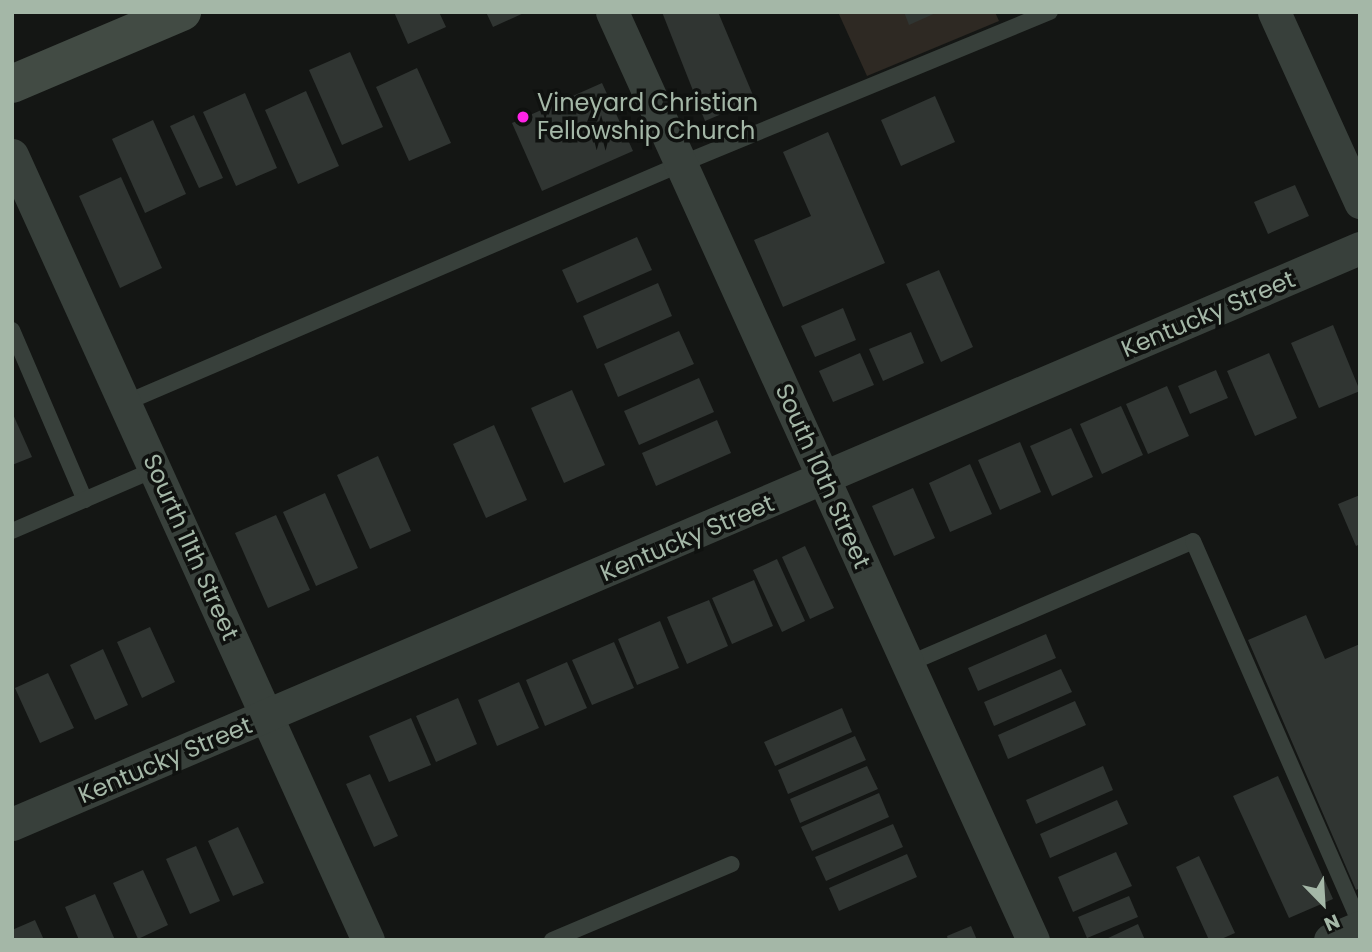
<!DOCTYPE html>
<style>
body{margin:0}
#map{position:relative;width:1372px;height:952px;overflow:hidden;background:#141614;font-family:Poppins,sans-serif}
div>[style]{position:absolute}
.green>*{inset:0;background:#2e2923}
.building>*{inset:0;background:#303532}
.lane>*{height:16px;margin:-8px;padding:0 8px;transform-origin:8px;border-radius:8px;background:#38403b}
.street>*{height:33px;margin:-16.5px;padding:0 16.5px;transform-origin:16.5px;border-radius:16.5px;background:#38403b}
.secondary>*{height:38px;margin:-19px;padding:0 19px;transform-origin:19px;border-radius:19px;background:#424b44}
.dots>*{width:19px;height:19px;translate:-50% -50%;box-sizing:border-box;border:4px solid #0f110f;border-radius:50%}
span{translate:-50% -50%;white-space:nowrap;text-align:center;line-height:1.15;-webkit-text-stroke:7px #0f110f;paint-order:stroke}
.poi-label{font-size:24px;color:#a4b7a7}
.left{translate:0 -50%;text-align:left}
.street-label{font-size:24px;color:#a4b7a7}
.frame{position:absolute;inset:0;border:14px solid #a4b7a7;pointer-events:none}
.north{position:absolute;left:1288px;top:868px;width:70px;height:70px;-webkit-text-stroke:5px #0f110f;paint-order:stroke;rotate:156deg;font-size:19px;font-weight:700;line-height:28px;text-align:center;color:#a4b7a7}
.north::after{content:'';display:block;margin:auto;width:24px;height:32px;background:#a4b7a7;clip-path:polygon(50% 0,100% 100%,50% 72%,0 100%)}
</style>
<div id="map">
<div class="green">
<i style="clip-path:polygon(838px 12px,995px 12px,999px 21px,867px 76px)"></i>
</div>
<div class="building">
<i style="clip-path:polygon(394px 12px,439px 12px,446px 27px,408px 44px)"></i>
<i style="clip-path:polygon(486px 12px,526px 12px,493px 27px)"></i>
<i style="clip-path:polygon(662px 12px,718px 12px,755px 100px,705px 121px)"></i>
<i style="clip-path:polygon(904px 12px,938px 12px,909px 25px)"></i>
<i style="clip-path:polygon(350px 52px,383px 127px,342px 145px,309px 70px)"></i>
<i style="clip-path:polygon(417px 68px,451px 143px,409px 161px,376px 87px)"></i>
<i style="clip-path:polygon(602px 83px,633px 151px,542px 191px,512px 123px)"></i>
<i style="clip-path:polygon(306px 91px,339px 166px,298px 184px,265px 110px)"></i>
<i style="clip-path:polygon(245px 93px,277px 168px,236px 186px,203px 112px)"></i>
<i style="clip-path:polygon(935px 96px,955px 142px,901px 166px,881px 120px)"></i>
<i style="clip-path:polygon(194px 115px,223px 178px,199px 188px,170px 126px)"></i>
<i style="clip-path:polygon(153px 120px,186px 194px,145px 213px,112px 139px)"></i>
<i style="clip-path:polygon(828px 132px,885px 263px,783px 307px,754px 240px,811px 216px,783px 152px)"></i>
<i style="clip-path:polygon(121px 177px,162px 268px,120px 288px,79px 196px)"></i>
<i style="clip-path:polygon(1295px 185px,1309px 216px,1268px 234px,1254px 202px)"></i>
<i style="clip-path:polygon(637px 237px,652px 270px,577px 303px,562px 270px)"></i>
<i style="clip-path:polygon(939px 270px,973px 347px,941px 362px,906px 284px)"></i>
<i style="clip-path:polygon(658px 283px,672px 316px,597px 349px,583px 316px)"></i>
<i style="clip-path:polygon(843px 308px,856px 340px,815px 357px,801px 326px)"></i>
<i style="clip-path:polygon(1333px 325px,1360px 391px,1319px 408px,1291px 343px)"></i>
<i style="clip-path:polygon(679px 331px,694px 364px,618px 397px,604px 364px)"></i>
<i style="clip-path:polygon(911px 332px,924px 363px,883px 381px,869px 349px)"></i>
<i style="clip-path:polygon(860px 353px,874px 385px,833px 402px,819px 371px)"></i>
<i style="clip-path:polygon(1269px 353px,1297px 418px,1255px 436px,1227px 371px)"></i>
<i style="clip-path:polygon(1216px 370px,1228px 398px,1190px 414px,1178px 386px)"></i>
<i style="clip-path:polygon(699px 378px,714px 412px,639px 445px,624px 411px)"></i>
<i style="clip-path:polygon(1167px 386px,1189px 436px,1148px 454px,1126px 404px)"></i>
<i style="clip-path:polygon(572px 390px,605px 465px,564px 483px,531px 408px)"></i>
<i style="clip-path:polygon(1121px 406px,1143px 455px,1102px 474px,1080px 424px)"></i>
<i style="clip-path:polygon(12px 412px,32px 457px,12px 465px)"></i>
<i style="clip-path:polygon(717px 420px,731px 453px,656px 486px,642px 453px)"></i>
<i style="clip-path:polygon(494px 425px,527px 500px,486px 518px,453px 444px)"></i>
<i style="clip-path:polygon(1071px 428px,1093px 477px,1052px 496px,1030px 446px)"></i>
<i style="clip-path:polygon(1020px 442px,1041px 492px,1000px 510px,978px 460px)"></i>
<i style="clip-path:polygon(378px 456px,411px 531px,370px 549px,337px 475px)"></i>
<i style="clip-path:polygon(970px 464px,992px 514px,950px 532px,929px 483px)"></i>
<i style="clip-path:polygon(913px 488px,935px 538px,894px 556px,872px 506px)"></i>
<i style="clip-path:polygon(325px 493px,358px 568px,316px 586px,283px 512px)"></i>
<i style="clip-path:polygon(1360px 495px,1360px 544px,1356px 546px,1338px 504px)"></i>
<i style="clip-path:polygon(276px 515px,310px 590px,268px 608px,235px 533px)"></i>
<i style="clip-path:polygon(805px 546px,834px 608px,810px 619px,782px 557px)"></i>
<i style="clip-path:polygon(777px 559px,805px 621px,782px 632px,753px 570px)"></i>
<i style="clip-path:polygon(754px 580px,773px 626px,732px 644px,712px 598px)"></i>
<i style="clip-path:polygon(709px 600px,728px 646px,687px 664px,667px 617px)"></i>
<i style="clip-path:polygon(1306px 615px,1325px 659px,1360px 644px,1360px 888px,1356px 890px,1248px 640px)"></i>
<i style="clip-path:polygon(660px 621px,679px 668px,637px 685px,618px 639px)"></i>
<i style="clip-path:polygon(150px 627px,175px 682px,142px 698px,117px 642px)"></i>
<i style="clip-path:polygon(1046px 634px,1056px 658px,978px 691px,968px 668px)"></i>
<i style="clip-path:polygon(614px 642px,634px 688px,592px 705px,572px 660px)"></i>
<i style="clip-path:polygon(103px 649px,128px 705px,95px 720px,70px 665px)"></i>
<i style="clip-path:polygon(567px 662px,587px 708px,545px 726px,526px 680px)"></i>
<i style="clip-path:polygon(1061px 669px,1072px 692px,994px 726px,984px 702px)"></i>
<i style="clip-path:polygon(48px 673px,74px 728px,40px 743px,15px 688px)"></i>
<i style="clip-path:polygon(519px 682px,539px 728px,497px 746px,478px 700px)"></i>
<i style="clip-path:polygon(458px 698px,477px 744px,436px 762px,416px 716px)"></i>
<i style="clip-path:polygon(1075px 701px,1086px 725px,1008px 759px,998px 735px)"></i>
<i style="clip-path:polygon(842px 708px,852px 732px,775px 766px,764px 742px)"></i>
<i style="clip-path:polygon(411px 718px,431px 765px,389px 782px,369px 736px)"></i>
<i style="clip-path:polygon(855px 736px,866px 760px,788px 794px,778px 770px)"></i>
<i style="clip-path:polygon(867px 766px,878px 789px,800px 823px,790px 799px)"></i>
<i style="clip-path:polygon(1103px 766px,1113px 790px,1036px 824px,1026px 800px)"></i>
<i style="clip-path:polygon(370px 774px,398px 836px,374px 847px,346px 784px)"></i>
<i style="clip-path:polygon(1278px 776px,1333px 899px,1289px 918px,1233px 796px)"></i>
<i style="clip-path:polygon(879px 793px,889px 817px,812px 851px,801px 827px)"></i>
<i style="clip-path:polygon(1117px 800px,1128px 824px,1050px 858px,1040px 834px)"></i>
<i style="clip-path:polygon(893px 824px,903px 847px,826px 881px,815px 857px)"></i>
<i style="clip-path:polygon(238px 827px,264px 883px,233px 896px,208px 841px)"></i>
<i style="clip-path:polygon(196px 846px,220px 901px,190px 914px,166px 859px)"></i>
<i style="clip-path:polygon(1116px 852px,1132px 886px,1073px 912px,1058px 877px)"></i>
<i style="clip-path:polygon(907px 854px,917px 877px,839px 911px,829px 888px)"></i>
<i style="clip-path:polygon(1199px 856px,1235px 933px,1219px 940px,1209px 940px,1176px 867px)"></i>
<i style="clip-path:polygon(143px 870px,168px 925px,138px 939px,113px 883px)"></i>
<i style="clip-path:polygon(95px 894px,115px 940px,79px 940px,65px 907px)"></i>
<i style="clip-path:polygon(1129px 896px,1138px 917px,1087px 938px,1078px 917px)"></i>
<i style="clip-path:polygon(35px 920px,44px 940px,12px 940px,12px 930px)"></i>
<i style="clip-path:polygon(1138px 924px,1145px 940px,1104px 940px)"></i>
<i style="clip-path:polygon(971px 926px,977px 940px,948px 940px,947px 936px)"></i>
</div>
<div class="lane">
<i style="left:12px;top:330px;width:185px;rotate:66.8deg"></i>
<i style="left:125px;top:403px;width:605px;rotate:-23.26deg"></i>
<i style="left:681px;top:164px;width:399px;rotate:-22.4deg"></i>
<i style="left:12px;top:531px;width:157px;rotate:-23.3deg"></i>
<i style="left:908px;top:664px;width:310px;rotate:-23.3deg"></i>
<i style="left:1193px;top:541px;width:417px;rotate:66.4deg"></i>
<i style="left:552px;top:940px;width:195px;rotate:-22.9deg"></i>
</div>
<div class="street">
<i style="left:612px;top:12px;width:1019px;rotate:65.6deg"></i>
<i style="left:1274px;top:12px;width:209px;rotate:65.6deg"></i>
<i style="left:12px;top:155px;width:862px;rotate:65.61deg"></i>
<i style="left:12px;top:824px;width:1466px;rotate:-23.14deg"></i>
<i style="left:1330px;top:940px;width:33px;rotate:-23deg"></i>
</div>
<div class="secondary">
<i style="left:12px;top:84px;width:185px;rotate:-23deg"></i>
</div>
<div class="dots">
<i style="left:523px;top:117px;background:#fe23e6"></i>
</div>
<div class="poi-label">
<span class="left" style="left:537px;top:117px">Vineyard Christian<br>Fellowship Church</span>
</div>
<div class="street-label">
<span style="left:1208px;top:314px;rotate:-23deg">Kentucky Street</span>
<span style="left:823px;top:476px;rotate:66deg">South 10th Street</span>
<span style="left:687px;top:538px;rotate:-23deg">Kentucky Street</span>
<span style="left:191px;top:547px;rotate:66deg">Sourth 11th Street</span>
<span style="left:165px;top:760px;rotate:-23deg">Kentucky Street</span>
</div>
<div class="frame"></div>
<div class="north">N</div>
</div>
